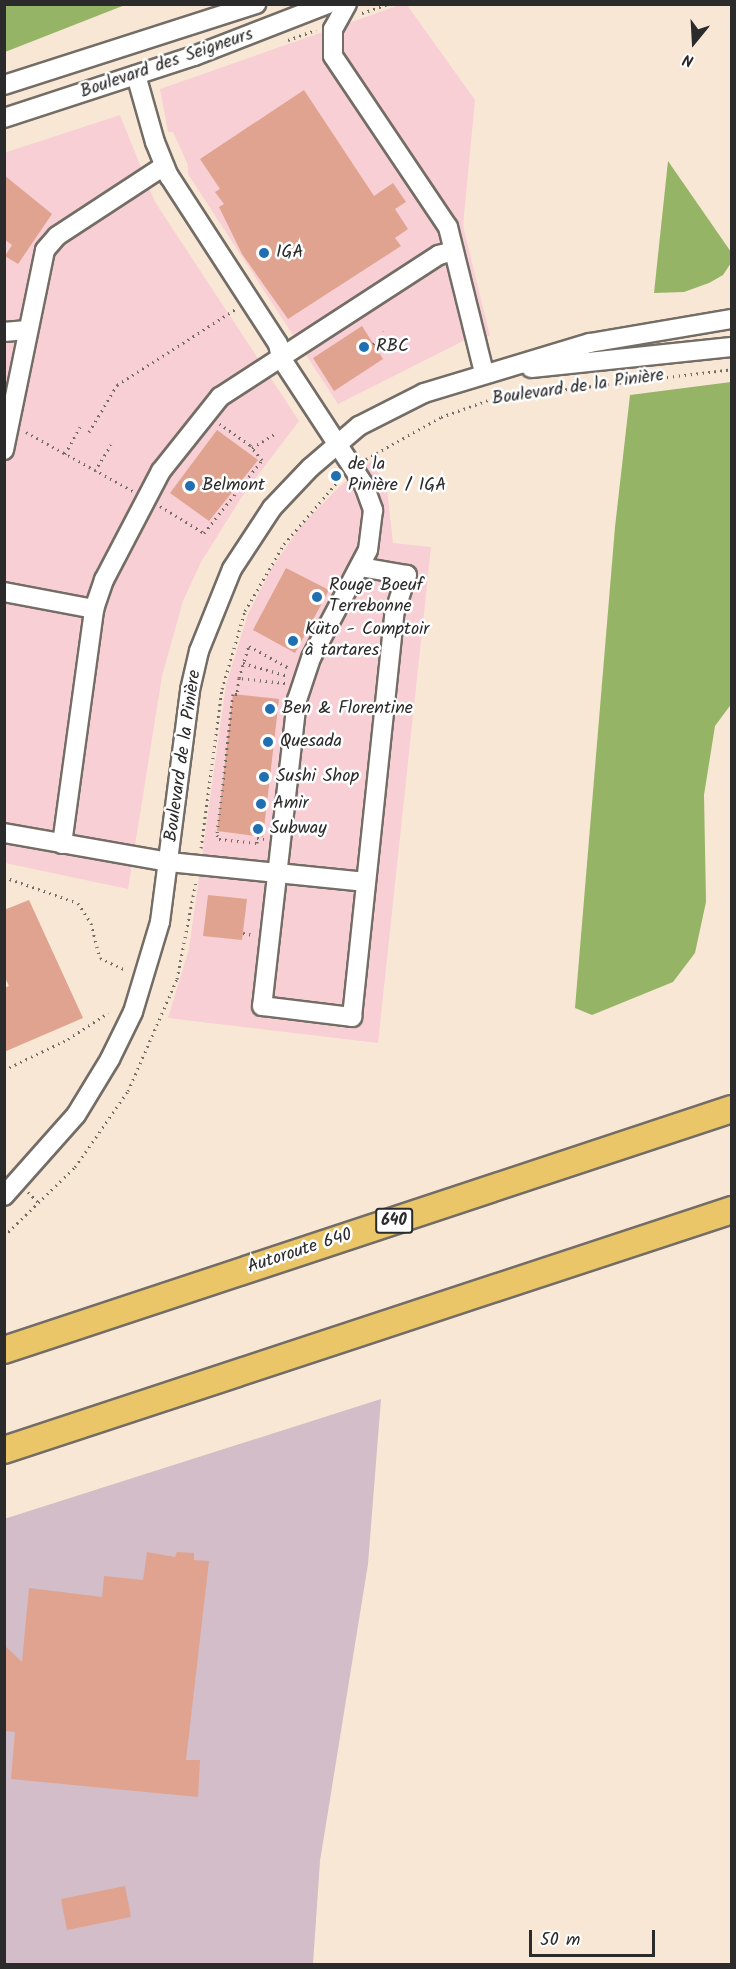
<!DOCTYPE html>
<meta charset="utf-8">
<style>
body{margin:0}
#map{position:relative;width:736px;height:1969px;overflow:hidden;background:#f8e7d5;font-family:Kalam,sans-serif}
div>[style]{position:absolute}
.built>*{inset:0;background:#f7cfd5}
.industrial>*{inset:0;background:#d2bdc8}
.forest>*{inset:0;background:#96b466}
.building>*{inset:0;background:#e0a38f}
.path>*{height:3px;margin-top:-1.5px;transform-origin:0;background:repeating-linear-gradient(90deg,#736d66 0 1.5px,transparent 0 6px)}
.roads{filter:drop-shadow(2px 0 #736d66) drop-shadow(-2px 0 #736d66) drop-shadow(0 2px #736d66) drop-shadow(0 -2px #736d66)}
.minor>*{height:18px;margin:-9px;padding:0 9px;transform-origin:9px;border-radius:9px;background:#fff}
.highway>*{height:26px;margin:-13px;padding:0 13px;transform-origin:13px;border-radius:13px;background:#eac669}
.dots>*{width:16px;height:16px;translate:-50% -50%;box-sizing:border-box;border:3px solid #fff;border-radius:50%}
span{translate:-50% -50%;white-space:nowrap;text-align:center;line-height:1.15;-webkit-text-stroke:5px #fff;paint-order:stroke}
.shield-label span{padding:2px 4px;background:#fff;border:2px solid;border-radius:4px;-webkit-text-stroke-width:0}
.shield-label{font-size:16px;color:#2b2b2b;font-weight:700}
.street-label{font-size:18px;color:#2b2b2b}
.poi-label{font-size:18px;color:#2b2b2b}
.left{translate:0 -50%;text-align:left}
.frame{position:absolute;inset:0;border:6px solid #2b2b2b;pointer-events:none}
.north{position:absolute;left:664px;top:12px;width:60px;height:60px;-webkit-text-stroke:4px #fff;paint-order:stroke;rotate:198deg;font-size:16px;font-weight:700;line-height:24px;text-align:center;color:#2b2b2b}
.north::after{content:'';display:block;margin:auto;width:21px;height:27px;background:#2b2b2b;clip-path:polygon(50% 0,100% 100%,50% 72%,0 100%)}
.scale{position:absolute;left:529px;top:1930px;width:126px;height:27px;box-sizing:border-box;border:3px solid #2b2b2b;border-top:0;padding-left:8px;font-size:18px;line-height:21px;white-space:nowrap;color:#2b2b2b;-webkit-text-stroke:4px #fff;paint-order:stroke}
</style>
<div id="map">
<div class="built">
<i style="clip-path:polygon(400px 5px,407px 5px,475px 100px,463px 226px,490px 336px,465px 340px,338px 404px,188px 174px,188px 165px,173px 132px,168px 132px,160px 89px)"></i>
<i style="clip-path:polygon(120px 115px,155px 202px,299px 421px,243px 495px,201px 562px,183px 601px,162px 676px,128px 889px,5px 863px,4px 153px)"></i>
<i style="clip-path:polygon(371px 461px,387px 488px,393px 543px,431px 547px,378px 1043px,168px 1018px,189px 949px,226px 685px,248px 614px,271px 569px,301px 526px,339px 487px)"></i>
</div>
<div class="industrial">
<i style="clip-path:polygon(381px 1399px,368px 1564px,320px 1861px,313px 1964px,5px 1964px,4px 1519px)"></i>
</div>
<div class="forest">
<i style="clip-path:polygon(5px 4px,125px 4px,125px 5px,5px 52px)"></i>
<i style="clip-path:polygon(668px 161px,731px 252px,731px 263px,723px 275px,709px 283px,684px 292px,654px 293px)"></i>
<i style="clip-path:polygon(731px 382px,732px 703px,715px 726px,704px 795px,706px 902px,695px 953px,673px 982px,592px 1015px,575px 1008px,615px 527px,630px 395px)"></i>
</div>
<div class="building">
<i style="clip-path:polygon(304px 90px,374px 196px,393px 183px,406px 202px,395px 209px,408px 229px,395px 238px,401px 246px,288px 319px,242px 254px,219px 207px,224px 204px,215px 192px,220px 189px,200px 159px)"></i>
<i style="clip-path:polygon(4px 175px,52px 214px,18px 264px,5px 256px,12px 245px,4px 239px)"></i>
<i style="clip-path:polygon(362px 326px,383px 359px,334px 391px,313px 358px)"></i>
<i style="clip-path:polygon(217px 430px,258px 460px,209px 521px,170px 493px)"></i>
<i style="clip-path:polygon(286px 568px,329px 590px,295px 653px,253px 630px)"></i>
<i style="clip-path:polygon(233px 694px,279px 699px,263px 837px,217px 831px)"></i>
<i style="clip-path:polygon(208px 895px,247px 899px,242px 940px,203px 936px)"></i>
<i style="clip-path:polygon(29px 900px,83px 1018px,4px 1052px,4px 988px,9px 986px,4px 976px,4px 910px)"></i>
<i style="clip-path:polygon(147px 1552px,175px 1557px,177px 1552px,194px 1553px,194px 1560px,209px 1561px,186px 1760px,200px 1760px,198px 1797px,11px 1779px,15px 1732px,4px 1731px,4px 1645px,22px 1662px,29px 1588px,102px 1597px,104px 1576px,143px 1580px)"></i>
<i style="clip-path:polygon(125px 1886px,131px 1917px,67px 1930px,61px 1899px)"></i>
</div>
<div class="path">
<i style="left:362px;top:13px;width:28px;rotate:-19deg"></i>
<i style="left:288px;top:40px;width:30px;rotate:-20deg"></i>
<i style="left:373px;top:344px;width:5px;rotate:-37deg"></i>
<i style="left:380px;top:346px;width:6px;rotate:-31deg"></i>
<i style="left:385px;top:343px;width:12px;rotate:-95deg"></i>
<i style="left:26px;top:432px;width:122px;rotate:28.9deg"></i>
<i style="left:89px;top:432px;width:55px;rotate:-59.2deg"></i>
<i style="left:117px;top:385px;width:141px;rotate:-32.6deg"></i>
<i style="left:252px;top:448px;width:26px;rotate:-32deg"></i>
<i style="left:65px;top:454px;width:31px;rotate:-61deg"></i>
<i style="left:366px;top:459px;width:86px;rotate:-29.2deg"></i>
<i style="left:441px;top:417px;width:56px;rotate:-19.7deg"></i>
<i style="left:494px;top:398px;width:240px;rotate:-6.9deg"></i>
<i style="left:95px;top:471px;width:31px;rotate:-59deg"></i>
<i style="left:160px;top:506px;width:52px;rotate:31.5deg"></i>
<i style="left:204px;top:533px;width:93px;rotate:-51.5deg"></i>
<i style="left:262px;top:460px;width:19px;rotate:-129deg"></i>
<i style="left:250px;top:445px;width:37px;rotate:-145deg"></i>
<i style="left:243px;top:663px;width:47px;rotate:16.1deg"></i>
<i style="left:239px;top:678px;width:16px;rotate:97deg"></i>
<i style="left:237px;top:694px;width:4px;rotate:180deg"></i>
<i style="left:233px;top:694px;width:142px;rotate:96.5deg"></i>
<i style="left:217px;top:835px;width:4px;rotate:63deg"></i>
<i style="left:219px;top:839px;width:38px;rotate:6deg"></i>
<i style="left:257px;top:843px;width:5px;rotate:-90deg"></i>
<i style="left:257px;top:838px;width:7px;rotate:8deg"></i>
<i style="left:285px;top:683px;width:46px;rotate:-173.8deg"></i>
<i style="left:239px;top:678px;width:34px;rotate:-73deg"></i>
<i style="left:249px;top:646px;width:46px;rotate:28.8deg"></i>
<i style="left:201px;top:848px;width:160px;rotate:-82.5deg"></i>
<i style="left:222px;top:689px;width:81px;rotate:-73.6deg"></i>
<i style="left:245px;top:611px;width:78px;rotate:-59.8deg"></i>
<i style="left:284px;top:544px;width:84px;rotate:-49.3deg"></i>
<i style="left:4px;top:877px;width:78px;rotate:19.4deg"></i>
<i style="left:78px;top:903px;width:24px;rotate:57deg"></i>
<i style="left:91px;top:923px;width:36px;rotate:76deg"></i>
<i style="left:100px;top:958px;width:26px;rotate:25deg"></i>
<i style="left:243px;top:933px;width:10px;rotate:11deg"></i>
<i style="left:4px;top:1070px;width:71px;rotate:-25.8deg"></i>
<i style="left:68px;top:1039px;width:48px;rotate:-33deg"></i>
<i style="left:28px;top:1192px;width:17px;rotate:45deg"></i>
<i style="left:4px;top:1236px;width:99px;rotate:-44.2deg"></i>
<i style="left:75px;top:1167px;width:93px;rotate:-55.1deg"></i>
<i style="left:128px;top:1091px;width:122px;rotate:-66.4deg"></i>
<i style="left:177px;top:979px;width:100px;rotate:-79deg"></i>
</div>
<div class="roads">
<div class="minor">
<i style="left:347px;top:4px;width:29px;rotate:119deg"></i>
<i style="left:333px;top:29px;width:27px;rotate:90deg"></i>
<i style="left:333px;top:56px;width:206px;rotate:56.1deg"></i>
<i style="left:448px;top:227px;width:149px;rotate:76.1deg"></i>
<i style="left:136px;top:75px;width:70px;rotate:74.2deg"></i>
<i style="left:155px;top:142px;width:37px;rotate:68deg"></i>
<i style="left:169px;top:176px;width:200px;rotate:57deg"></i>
<i style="left:278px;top:344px;width:14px;rotate:78deg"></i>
<i style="left:281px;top:358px;width:152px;rotate:56.8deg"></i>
<i style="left:364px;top:485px;width:27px;rotate:70deg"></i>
<i style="left:373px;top:510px;width:40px;rotate:97.1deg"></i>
<i style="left:368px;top:550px;width:122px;rotate:117.8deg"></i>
<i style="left:311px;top:658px;width:44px;rotate:108.4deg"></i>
<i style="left:297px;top:700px;width:308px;rotate:96.5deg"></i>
<i style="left:262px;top:1006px;width:91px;rotate:7deg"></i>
<i style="left:352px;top:1017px;width:408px;rotate:-84deg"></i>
<i style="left:395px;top:611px;width:38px;rotate:-72deg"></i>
<i style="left:407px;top:575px;width:48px;rotate:-170.3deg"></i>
<i style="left:4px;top:85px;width:265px;rotate:-17.8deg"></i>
<i style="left:4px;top:118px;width:200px;rotate:-18.1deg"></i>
<i style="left:194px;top:56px;width:144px;rotate:-21.2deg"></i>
<i style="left:4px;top:332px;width:23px;rotate:-5deg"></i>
<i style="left:531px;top:368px;width:202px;rotate:-6deg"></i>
<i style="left:4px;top:450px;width:204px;rotate:-78.4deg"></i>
<i style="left:45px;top:250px;width:18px;rotate:-49deg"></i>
<i style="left:57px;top:236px;width:128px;rotate:-33.2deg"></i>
<i style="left:4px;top:592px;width:92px;rotate:10.7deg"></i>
<i style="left:4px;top:833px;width:168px;rotate:10deg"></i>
<i style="left:169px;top:862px;width:198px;rotate:5.8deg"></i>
<i style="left:62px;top:844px;width:237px;rotate:-82.2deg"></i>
<i style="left:94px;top:609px;width:31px;rotate:-71deg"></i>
<i style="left:104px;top:580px;width:123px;rotate:-62.4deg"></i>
<i style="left:161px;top:471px;width:95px;rotate:-51.4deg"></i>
<i style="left:220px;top:397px;width:261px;rotate:-33deg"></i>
<i style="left:439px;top:255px;width:15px;rotate:-16deg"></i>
<i style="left:4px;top:1196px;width:108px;rotate:-48.4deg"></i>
<i style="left:76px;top:1115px;width:66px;rotate:-58.7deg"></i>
<i style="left:110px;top:1059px;width:52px;rotate:-63.9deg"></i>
<i style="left:133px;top:1012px;width:94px;rotate:-73.3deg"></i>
<i style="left:160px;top:922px;width:234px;rotate:-82.6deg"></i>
<i style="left:190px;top:690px;width:40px;rotate:-77deg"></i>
<i style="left:199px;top:651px;width:88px;rotate:-68.1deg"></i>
<i style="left:232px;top:569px;width:73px;rotate:-56.7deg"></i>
<i style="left:272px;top:508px;width:55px;rotate:-46.5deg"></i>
<i style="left:310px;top:468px;width:65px;rotate:-40.6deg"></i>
<i style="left:359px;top:426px;width:73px;rotate:-26.9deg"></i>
<i style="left:424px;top:393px;width:173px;rotate:-16.8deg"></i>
<i style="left:590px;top:343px;width:144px;rotate:-9.6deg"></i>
</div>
<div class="highway">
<i style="left:4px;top:1350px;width:767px;rotate:-18.32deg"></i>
<i style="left:4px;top:1450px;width:767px;rotate:-18.25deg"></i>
</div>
</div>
<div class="dots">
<i style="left:264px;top:253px;background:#1f6fb2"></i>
<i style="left:364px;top:347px;background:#1f6fb2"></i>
<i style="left:336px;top:476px;background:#1f6fb2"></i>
<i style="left:190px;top:486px;background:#1f6fb2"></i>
<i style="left:317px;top:597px;background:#1f6fb2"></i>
<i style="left:293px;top:641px;background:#1f6fb2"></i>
<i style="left:270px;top:709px;background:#1f6fb2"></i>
<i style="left:268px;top:742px;background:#1f6fb2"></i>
<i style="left:264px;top:777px;background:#1f6fb2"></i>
<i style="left:261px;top:804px;background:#1f6fb2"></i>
<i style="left:258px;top:829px;background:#1f6fb2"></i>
</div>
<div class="shield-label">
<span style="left:394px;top:1221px">640</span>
</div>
<div class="street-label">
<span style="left:167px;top:64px;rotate:-19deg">Boulevard des Seigneurs</span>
<span style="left:578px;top:388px;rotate:-8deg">Boulevard de la Pinière</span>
<span style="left:184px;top:756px;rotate:-82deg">Boulevard de la Pinière</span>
<span style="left:300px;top:1252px;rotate:-18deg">Autoroute 640</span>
</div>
<div class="poi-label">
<span class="left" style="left:276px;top:253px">IGA</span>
<span class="left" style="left:376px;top:347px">RBC</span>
<span class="left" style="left:348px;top:476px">de la<br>Pinière / IGA</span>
<span class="left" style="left:202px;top:486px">Belmont</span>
<span class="left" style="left:329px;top:597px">Rouge Boeuf<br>Terrebonne</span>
<span class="left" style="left:305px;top:641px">Küto - Comptoir<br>à tartares</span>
<span class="left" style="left:282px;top:709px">Ben &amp; Florentine</span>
<span class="left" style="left:280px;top:742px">Quesada</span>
<span class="left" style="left:276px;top:777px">Sushi Shop</span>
<span class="left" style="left:273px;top:804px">Amir</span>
<span class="left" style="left:270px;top:829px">Subway</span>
</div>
<div class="frame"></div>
<div class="north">N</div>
<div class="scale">50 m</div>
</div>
